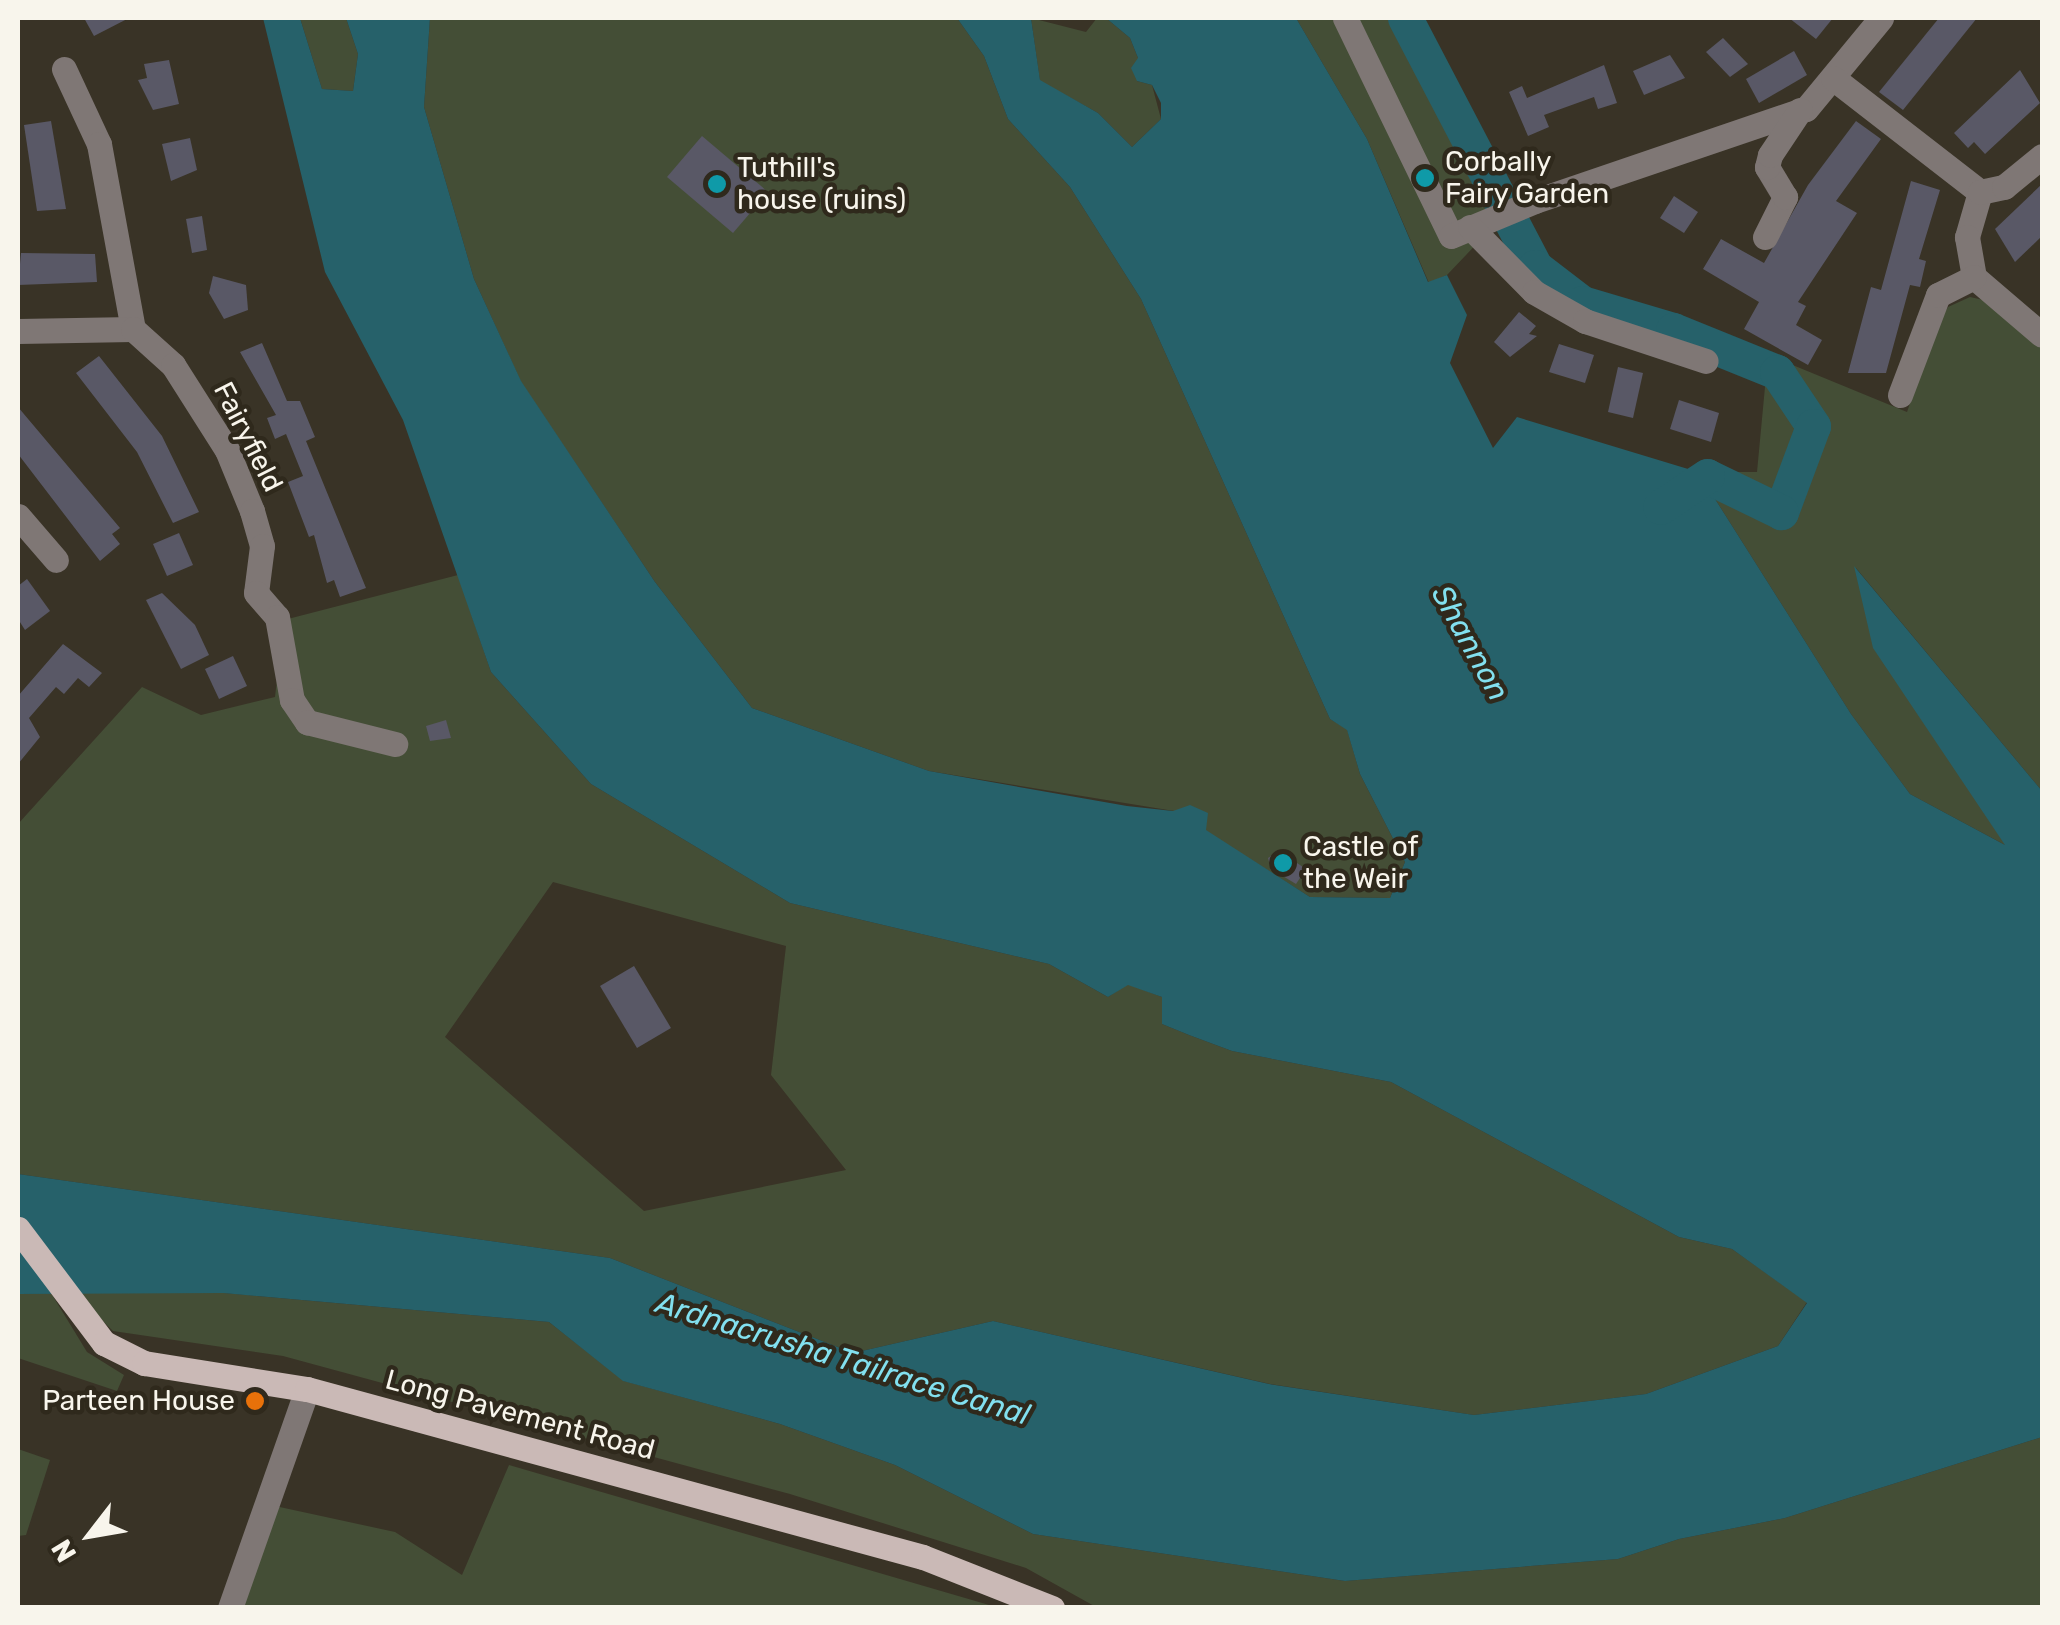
<!DOCTYPE html>
<style>
body{margin:0}
#map{position:relative;width:2060px;height:1625px;overflow:hidden;background:#393326;font-family:Rubik,sans-serif}
div>[style]{position:absolute}
.green>*{inset:0;background:#444e36}
.water>*{inset:0;background:#26616a}
.river>*{height:35px;margin:-17.5px;padding:0 17.5px;transform-origin:17.5px;border-radius:17.5px;background:#26616a}
.building>*{inset:0;background:#595866}
.minor>*{height:25px;margin:-12.5px;padding:0 12.5px;transform-origin:12.5px;border-radius:12.5px;background:#7f7775}
.major>*{height:25px;margin:-12.5px;padding:0 12.5px;transform-origin:12.5px;border-radius:12.5px;background:#cab9b6}
.dots>*{width:28px;height:28px;translate:-50% -50%;box-sizing:border-box;border:5px solid #2f291c;border-radius:50%}
span{translate:-50% -50%;white-space:nowrap;text-align:center;line-height:1.15;-webkit-text-stroke:9px #2f291c;paint-order:stroke}
.poi-label{font-size:28px;color:#f8f5ec}
.left{translate:0 -50%;text-align:left}
.right{translate:-100% -50%;text-align:right}
.street-label{font-size:28px;color:#f8f5ec}
.water-label{font-size:30px;color:#82e0ef;font-style:italic}
.frame{position:absolute;inset:0;border:20px solid #f8f5ec;pointer-events:none}
.north{position:absolute;left:40px;top:1485px;width:100px;height:100px;-webkit-text-stroke:8px #2f291c;paint-order:stroke;rotate:239deg;font-size:28px;font-weight:700;line-height:40px;text-align:center;color:#f8f5ec}
.north::after{content:'';display:block;margin:auto;width:35px;height:45px;background:#f8f5ec;clip-path:polygon(50% 0,100% 100%,50% 72%,0 100%)}
</style>
<div id="map">
<div class="green">
<i style="clip-path:polygon(300px 18px,346px 18px,358px 54px,353px 91px,322px 89px)"></i>
<i style="clip-path:polygon(430px 18px,957px 18px,984px 56px,1008px 119px,1070px 187px,1141px 299px,1330px 719px,1347px 729px,1360px 774px,1405px 862px,1390px 898px,1310px 897px,1174px 811px,929px 771px,752px 708px,655px 582px,521px 382px,474px 279px,424px 107px)"></i>
<i style="clip-path:polygon(1031px 18px,1086px 32px,1097px 18px,1106px 18px,1130px 38px,1138px 58px,1137px 81px,1152px 85px,1161px 119px,1132px 147px,1098px 113px,1040px 81px)"></i>
<i style="clip-path:polygon(evenodd,1296px 18px,1425px 18px,1454px 93px,1525px 222px,1486px 234px,1447px 275px,1429px 283px,1367px 139px,1296px 18px,1396px 128px,1455px 226px,1485px 234px,1446px 247px,1396px 128px)"></i>
<i style="clip-path:polygon(1970px 297px,1988px 301px,2042px 345px,2042px 791px,1856px 568px,1874px 648px,2007px 846px,1910px 794px,1851px 714px,1698px 472px,1757px 472px,1768px 355px,1907px 412px,1939px 321px,1948px 307px)"></i>
<i style="clip-path:polygon(evenodd,458px 575px,491px 672px,591px 784px,790px 903px,1049px 964px,1108px 997px,1128px 984px,1162px 997px,1162px 1024px,1189px 1035px,1232px 1051px,1391px 1082px,1679px 1237px,1732px 1249px,1807px 1302px,1778px 1346px,1646px 1394px,1474px 1415px,1270px 1384px,993px 1321px,853px 1353px,610px 1258px,18px 1174px,18px 824px,142px 687px,201px 715px,275px 697px,284px 620px,458px 575px,553px 882px,786px 946px,771px 1075px,846px 1170px,644px 1211px,445px 1037px,553px 882px)"></i>
<i style="clip-path:polygon(71px 1290px,224px 1293px,549px 1322px,624px 1381px,780px 1424px,895px 1465px,1033px 1534px,1345px 1581px,1618px 1559px,1679px 1539px,1785px 1518px,2042px 1437px,2042px 1607px,1096px 1607px,1026px 1568px,790px 1494px,283px 1356px,113px 1331px)"></i>
<i style="clip-path:polygon(51px 1293px,87px 1352px,124px 1375px,117px 1391px,18px 1358px,18px 1294px)"></i>
<i style="clip-path:polygon(18px 1449px,50px 1460px,26px 1535px,18px 1536px)"></i>
<i style="clip-path:polygon(509px 1465px,996px 1607px,237px 1608px,275px 1506px,395px 1532px,462px 1575px)"></i>
</div>
<div class="water">
<i style="clip-path:polygon(263px 18px,300px 18px,322px 89px,353px 91px,358px 54px,346px 18px,430px 18px,424px 107px,474px 279px,521px 381px,655px 582px,752px 708px,929px 771px,1127px 806px,1173px 811px,1190px 805px,1208px 813px,1206px 830px,1310px 897px,1390px 898px,1405px 862px,1360px 774px,1347px 730px,1330px 719px,1141px 299px,1070px 187px,1008px 119px,984px 56px,957px 18px,1031px 18px,1040px 80px,1098px 113px,1132px 147px,1161px 119px,1161px 103px,1152px 85px,1137px 81px,1131px 68px,1138px 58px,1130px 38px,1106px 18px,1296px 18px,1367px 139px,1428px 282px,1447px 275px,1467px 315px,1450px 363px,1493px 448px,1517px 417px,1698px 472px,1851px 714px,1910px 794px,2005px 845px,1873px 648px,1854px 566px,2042px 791px,2042px 1437px,1785px 1518px,1679px 1539px,1618px 1559px,1345px 1581px,1033px 1534px,895px 1465px,780px 1424px,623px 1381px,549px 1322px,223px 1293px,18px 1294px,18px 1174px,610px 1258px,853px 1353px,993px 1321px,1269px 1384px,1474px 1415px,1646px 1394px,1778px 1346px,1807px 1303px,1732px 1249px,1679px 1237px,1391px 1082px,1232px 1051px,1189px 1035px,1162px 1024px,1162px 997px,1128px 985px,1108px 997px,1049px 964px,790px 903px,591px 784px,491px 672px,403px 420px,325px 272px)"></i>
</div>
<div class="river">
<i style="left:1405px;top:18px;width:281px;rotate:62.4deg"></i>
<i style="left:1535px;top:267px;width:59px;rotate:37.5deg"></i>
<i style="left:1582px;top:303px;width:95px;rotate:16.5deg"></i>
<i style="left:1673px;top:330px;width:112px;rotate:22deg"></i>
<i style="left:1777px;top:372px;width:65px;rotate:56.3deg"></i>
<i style="left:1813px;top:426px;width:92px;rotate:110.4deg"></i>
<i style="left:1781px;top:512px;width:82px;rotate:-154.1deg"></i>
<i style="left:1707px;top:476px;width:56px;rotate:146.6deg"></i>
</div>
<div class="building">
<i style="clip-path:polygon(84px 18px,129px 18px,94px 36px)"></i>
<i style="clip-path:polygon(1789px 18px,1833px 18px,1816px 39px)"></i>
<i style="clip-path:polygon(1939px 18px,1977px 18px,1903px 110px,1879px 92px)"></i>
<i style="clip-path:polygon(1723px 38px,1748px 64px,1730px 77px,1706px 52px)"></i>
<i style="clip-path:polygon(1794px 51px,1807px 75px,1759px 103px,1746px 79px)"></i>
<i style="clip-path:polygon(1670px 55px,1685px 78px,1644px 95px,1633px 71px)"></i>
<i style="clip-path:polygon(169px 60px,179px 104px,153px 110px,138px 80px,147px 78px,144px 64px)"></i>
<i style="clip-path:polygon(1604px 65px,1617px 103px,1598px 109px,1594px 97px,1544px 115px,1549px 127px,1528px 136px,1509px 92px,1522px 86px,1527px 98px)"></i>
<i style="clip-path:polygon(2020px 70px,2040px 103px,1985px 154px,1974px 142px,1968px 148px,1954px 133px)"></i>
<i style="clip-path:polygon(51px 121px,66px 209px,37px 211px,24px 125px)"></i>
<i style="clip-path:polygon(1856px 121px,1881px 139px,1836px 201px,1857px 213px,1798px 302px,1806px 306px,1796px 325px,1822px 340px,1808px 365px,1744px 329px,1759px 302px,1703px 269px,1721px 239px,1764px 263px,1808px 185px)"></i>
<i style="clip-path:polygon(702px 136px,768px 192px,733px 233px,667px 177px)"></i>
<i style="clip-path:polygon(190px 138px,197px 170px,171px 181px,162px 144px)"></i>
<i style="clip-path:polygon(1911px 181px,1940px 190px,1919px 259px,1926px 261px,1920px 287px,1910px 285px,1886px 373px,1848px 373px,1871px 287px,1881px 290px)"></i>
<i style="clip-path:polygon(2042px 184px,2042px 236px,2015px 262px,1995px 229px)"></i>
<i style="clip-path:polygon(1674px 196px,1698px 212px,1684px 233px,1660px 218px)"></i>
<i style="clip-path:polygon(202px 216px,207px 250px,192px 253px,186px 219px)"></i>
<i style="clip-path:polygon(21px 253px,95px 254px,97px 282px,18px 285px)"></i>
<i style="clip-path:polygon(213px 276px,246px 285px,248px 310px,224px 319px,209px 293px)"></i>
<i style="clip-path:polygon(1519px 312px,1536px 326px,1529px 334px,1537px 336px,1510px 357px,1494px 342px)"></i>
<i style="clip-path:polygon(262px 343px,287px 401px,300px 401px,315px 437px,306px 441px,366px 588px,340px 597px,334px 580px,327px 583px,314px 535px,309px 537px,288px 482px,303px 476px,286px 434px,275px 439px,267px 418px,276px 415px,240px 352px)"></i>
<i style="clip-path:polygon(1559px 344px,1594px 355px,1585px 383px,1549px 372px)"></i>
<i style="clip-path:polygon(99px 356px,162px 436px,199px 512px,173px 523px,137px 452px,76px 373px)"></i>
<i style="clip-path:polygon(1618px 367px,1643px 373px,1633px 418px,1608px 412px)"></i>
<i style="clip-path:polygon(1679px 400px,1719px 413px,1711px 442px,1670px 429px)"></i>
<i style="clip-path:polygon(18px 407px,120px 528px,112px 534px,120px 544px,100px 561px,18px 454px)"></i>
<i style="clip-path:polygon(179px 533px,193px 565px,167px 576px,153px 544px)"></i>
<i style="clip-path:polygon(27px 579px,50px 611px,25px 630px,18px 619px,18px 586px)"></i>
<i style="clip-path:polygon(162px 593px,195px 625px,209px 655px,181px 669px,146px 600px)"></i>
<i style="clip-path:polygon(63px 644px,102px 673px,89px 687px,78px 678px,64px 694px,56px 687px,29px 718px,40px 737px,18px 764px,18px 696px)"></i>
<i style="clip-path:polygon(233px 656px,247px 686px,219px 699px,205px 669px)"></i>
<i style="clip-path:polygon(446px 720px,451px 738px,430px 741px,426px 726px)"></i>
<i style="clip-path:polygon(1279px 851px,1306px 869px,1296px 884px,1271px 869px,1268px 858px)"></i>
<i style="clip-path:polygon(634px 966px,671px 1028px,637px 1048px,600px 986px)"></i>
</div>
<div class="minor">
<i style="left:1345px;top:18px;width:242px;rotate:64.1deg"></i>
<i style="left:1451px;top:236px;width:91px;rotate:-22.6deg"></i>
<i style="left:1535px;top:201px;width:286px;rotate:-18.8deg"></i>
<i style="left:1806px;top:109px;width:118px;rotate:-50.5deg"></i>
<i style="left:64px;top:69px;width:83px;rotate:65deg"></i>
<i style="left:99px;top:144px;width:188px;rotate:79.6deg"></i>
<i style="left:1833px;top:78px;width:186px;rotate:37.8deg"></i>
<i style="left:1980px;top:192px;width:47px;rotate:106.1deg"></i>
<i style="left:1967px;top:237px;width:41px;rotate:80.1deg"></i>
<i style="left:1974px;top:277px;width:89px;rotate:40.5deg"></i>
<i style="left:1980px;top:192px;width:25px;rotate:-12deg"></i>
<i style="left:2004px;top:187px;width:49px;rotate:-39.2deg"></i>
<i style="left:1470px;top:227px;width:91px;rotate:45.4deg"></i>
<i style="left:1534px;top:292px;width:59px;rotate:29.6deg"></i>
<i style="left:1585px;top:321px;width:127px;rotate:18.3deg"></i>
<i style="left:1765px;top:237px;width:45px;rotate:-63.4deg"></i>
<i style="left:1785px;top:197px;width:35px;rotate:-121deg"></i>
<i style="left:1767px;top:167px;width:12px;rotate:-76deg"></i>
<i style="left:1770px;top:155px;width:54px;rotate:-56.3deg"></i>
<i style="left:18px;top:331px;width:115px;rotate:-1deg"></i>
<i style="left:133px;top:329px;width:54px;rotate:42deg"></i>
<i style="left:173px;top:365px;width:101px;rotate:57.6deg"></i>
<i style="left:227px;top:450px;width:66px;rotate:67.7deg"></i>
<i style="left:252px;top:511px;width:36px;rotate:74deg"></i>
<i style="left:262px;top:546px;width:47px;rotate:97.3deg"></i>
<i style="left:256px;top:593px;width:32px;rotate:49deg"></i>
<i style="left:277px;top:617px;width:84px;rotate:79.8deg"></i>
<i style="left:292px;top:700px;width:27px;rotate:56deg"></i>
<i style="left:307px;top:722px;width:91px;rotate:14deg"></i>
<i style="left:1900px;top:395px;width:107px;rotate:-69.2deg"></i>
<i style="left:1938px;top:295px;width:40px;rotate:-26.6deg"></i>
<i style="left:18px;top:516px;width:58px;rotate:49.2deg"></i>
<i style="left:230px;top:1608px;width:232px;rotate:-70.6deg"></i>
</div>
<div class="major">
<i style="left:18px;top:1229px;width:143px;rotate:53deg"></i>
<i style="left:104px;top:1343px;width:45px;rotate:26.6deg"></i>
<i style="left:144px;top:1363px;width:165px;rotate:9.1deg"></i>
<i style="left:307px;top:1389px;width:638px;rotate:15.26deg"></i>
<i style="left:923px;top:1557px;width:139px;rotate:21.6deg"></i>
</div>
<div class="dots">
<i style="left:1425px;top:178px;background:#0f9aa8"></i>
<i style="left:717px;top:184px;background:#0f9aa8"></i>
<i style="left:1283px;top:863px;background:#0f9aa8"></i>
<i style="left:255px;top:1401px;background:#e8710a"></i>
</div>
<div class="poi-label">
<span class="left" style="left:1445px;top:178px">Corbally<br>Fairy Garden</span>
<span class="left" style="left:737px;top:184px">Tuthill's<br>house (ruins)</span>
<span class="left" style="left:1303px;top:863px">Castle of<br>the Weir</span>
<span class="right" style="left:235px;top:1401px">Parteen House</span>
</div>
<div class="street-label">
<span style="left:248px;top:437px;rotate:63deg">Fairyfield</span>
<span style="left:520px;top:1415px;rotate:15deg">Long Pavement Road</span>
</div>
<div class="water-label">
<span style="left:1470px;top:643px;rotate:61deg">Shannon</span>
<span style="left:843px;top:1359px;rotate:17deg">Ardnacrusha Tailrace Canal</span>
</div>
<div class="frame"></div>
<div class="north">N</div>
</div>
